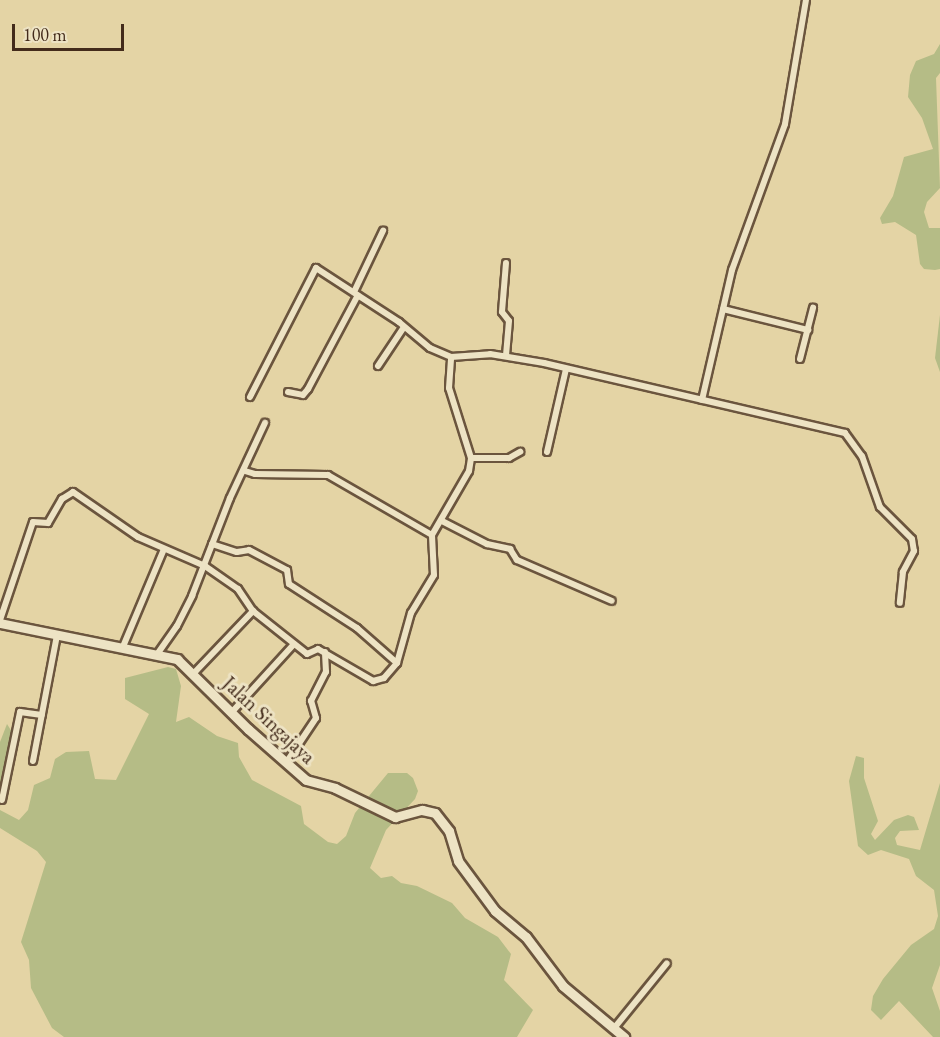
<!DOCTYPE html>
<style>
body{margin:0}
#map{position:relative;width:940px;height:1037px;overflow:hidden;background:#e4d4a5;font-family:"EB Garamond",serif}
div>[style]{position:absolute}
.green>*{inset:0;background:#b5bc86}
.roads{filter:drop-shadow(2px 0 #6b553e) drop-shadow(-2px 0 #6b553e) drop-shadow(0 2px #6b553e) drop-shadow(0 -2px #6b553e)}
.street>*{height:6px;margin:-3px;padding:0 3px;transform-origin:3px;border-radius:3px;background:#ede3c4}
.secondary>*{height:9px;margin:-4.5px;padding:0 4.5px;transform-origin:4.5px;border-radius:4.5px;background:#ede3c4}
span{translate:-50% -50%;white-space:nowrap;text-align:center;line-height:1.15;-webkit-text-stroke:6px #ede3c4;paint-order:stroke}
.street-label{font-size:21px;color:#432b1b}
.scale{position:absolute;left:12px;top:24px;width:112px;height:27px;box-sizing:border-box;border:3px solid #432b1b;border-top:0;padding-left:8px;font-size:18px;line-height:21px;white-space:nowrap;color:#432b1b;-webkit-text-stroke:4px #ede3c4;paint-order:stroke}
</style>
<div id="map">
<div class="green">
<i style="clip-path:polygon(940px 44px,940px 73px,936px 78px,940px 188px,927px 202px,924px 212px,929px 228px,940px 228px,940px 269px,935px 270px,924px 269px,920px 264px,916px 235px,895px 222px,882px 224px,880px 218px,893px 196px,904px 157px,933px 149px,922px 118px,908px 97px,910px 75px,916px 61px,934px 54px)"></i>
<i style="clip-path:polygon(940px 315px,940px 372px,935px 358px)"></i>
<i style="clip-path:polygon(168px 667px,176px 669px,181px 686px,176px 722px,189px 717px,217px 736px,238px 743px,239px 757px,252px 780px,301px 806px,304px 824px,328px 842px,337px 844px,346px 836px,355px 813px,388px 773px,407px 773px,413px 778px,418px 791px,415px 799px,386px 830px,370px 868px,381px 878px,392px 876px,401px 883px,417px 886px,452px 903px,465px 918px,498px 937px,511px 954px,504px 980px,533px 1010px,517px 1037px,64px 1037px,52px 1028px,31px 988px,29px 960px,21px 942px,46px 862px,37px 851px,0 828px,0 810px,19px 820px,28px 810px,34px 785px,50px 778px,55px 759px,66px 752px,89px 751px,95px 779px,116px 780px,149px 714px,125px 699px,125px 678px)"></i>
<i style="clip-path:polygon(7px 724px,12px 732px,0 807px,0 742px)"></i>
<i style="clip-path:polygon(856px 756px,864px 758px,864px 778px,878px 821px,871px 834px,875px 840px,894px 820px,908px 815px,914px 817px,919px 830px,900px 831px,895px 838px,897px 845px,920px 850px,940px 783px,940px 965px,932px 988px,940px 1011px,940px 1037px,933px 1037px,899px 1001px,881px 1020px,871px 1010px,873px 996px,883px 979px,911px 945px,934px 929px,938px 916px,934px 890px,916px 876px,909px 859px,881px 850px,868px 855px,858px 846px,849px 781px)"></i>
</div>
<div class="roads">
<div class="street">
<i style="left:506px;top:263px;width:49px;rotate:94.7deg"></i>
<i style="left:502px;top:312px;width:11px;rotate:52deg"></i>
<i style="left:509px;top:321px;width:35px;rotate:95deg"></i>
<i style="left:354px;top:292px;width:68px;rotate:-64.6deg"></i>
<i style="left:723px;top:309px;width:88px;rotate:13.9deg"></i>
<i style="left:800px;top:359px;width:53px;rotate:-75.7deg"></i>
<i style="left:378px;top:366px;width:47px;rotate:-56.3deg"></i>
<i style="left:288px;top:392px;width:15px;rotate:11deg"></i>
<i style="left:303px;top:395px;width:8px;rotate:-50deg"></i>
<i style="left:308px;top:389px;width:106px;rotate:-62deg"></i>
<i style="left:250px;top:397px;width:145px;rotate:-62.9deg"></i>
<i style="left:316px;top:268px;width:99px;rotate:33deg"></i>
<i style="left:399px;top:322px;width:40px;rotate:40deg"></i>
<i style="left:430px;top:348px;width:23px;rotate:23deg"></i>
<i style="left:451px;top:357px;width:39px;rotate:-4deg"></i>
<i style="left:490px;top:354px;width:55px;rotate:9.5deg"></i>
<i style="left:544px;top:363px;width:309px;rotate:13.1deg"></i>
<i style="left:845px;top:433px;width:29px;rotate:54deg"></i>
<i style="left:862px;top:456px;width:54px;rotate:70.6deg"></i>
<i style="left:880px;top:507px;width:45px;rotate:45deg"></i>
<i style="left:912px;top:539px;width:12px;rotate:81deg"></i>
<i style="left:914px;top:551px;width:24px;rotate:118deg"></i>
<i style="left:903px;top:572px;width:31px;rotate:96deg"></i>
<i style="left:702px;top:400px;width:133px;rotate:-77deg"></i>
<i style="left:732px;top:270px;width:155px;rotate:-70deg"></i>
<i style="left:785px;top:124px;width:126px;rotate:-80.4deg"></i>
<i style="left:547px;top:452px;width:85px;rotate:-77.1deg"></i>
<i style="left:471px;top:458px;width:38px"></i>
<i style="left:509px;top:458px;width:13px;rotate:-29deg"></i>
<i style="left:245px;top:471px;width:10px;rotate:17deg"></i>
<i style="left:255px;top:474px;width:73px;rotate:0.8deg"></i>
<i style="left:328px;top:475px;width:120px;rotate:30deg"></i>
<i style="left:442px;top:521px;width:51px;rotate:27.1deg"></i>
<i style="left:487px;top:544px;width:24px;rotate:12deg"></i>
<i style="left:510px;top:549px;width:13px;rotate:58deg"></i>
<i style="left:517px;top:560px;width:103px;rotate:23.3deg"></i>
<i style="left:212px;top:544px;width:26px;rotate:18deg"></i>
<i style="left:237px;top:552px;width:12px;rotate:-9deg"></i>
<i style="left:249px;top:550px;width:43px;rotate:27.8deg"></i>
<i style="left:287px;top:570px;width:14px;rotate:82deg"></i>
<i style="left:289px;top:584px;width:81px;rotate:32.9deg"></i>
<i style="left:357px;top:628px;width:53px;rotate:41.2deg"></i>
<i style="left:0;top:620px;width:103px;rotate:-71.4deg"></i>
<i style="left:33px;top:522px;width:15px;rotate:4deg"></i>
<i style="left:48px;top:523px;width:28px;rotate:-60deg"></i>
<i style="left:62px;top:499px;width:13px;rotate:-32deg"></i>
<i style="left:73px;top:492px;width:79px;rotate:34.7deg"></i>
<i style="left:138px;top:537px;width:73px;rotate:23.4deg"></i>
<i style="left:205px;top:566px;width:40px;rotate:34.9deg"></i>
<i style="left:238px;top:589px;width:27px;rotate:56deg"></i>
<i style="left:253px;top:611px;width:69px;rotate:38.5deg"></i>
<i style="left:307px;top:654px;width:12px;rotate:-24deg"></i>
<i style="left:318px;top:649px;width:64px;rotate:30.2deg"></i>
<i style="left:373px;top:681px;width:11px;rotate:-15deg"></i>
<i style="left:384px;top:678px;width:20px;rotate:-49deg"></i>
<i style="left:397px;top:663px;width:52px;rotate:-74.4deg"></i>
<i style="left:411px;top:613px;width:44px;rotate:-58.8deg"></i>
<i style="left:434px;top:575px;width:40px;rotate:-92.9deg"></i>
<i style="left:432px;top:535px;width:74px;rotate:-60deg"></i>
<i style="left:469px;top:471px;width:13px;rotate:-81deg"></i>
<i style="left:471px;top:458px;width:73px;rotate:-107.4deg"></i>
<i style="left:449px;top:388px;width:31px;rotate:-86deg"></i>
<i style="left:122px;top:649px;width:108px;rotate:-67.2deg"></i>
<i style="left:158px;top:653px;width:33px;rotate:-55deg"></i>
<i style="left:177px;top:626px;width:34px;rotate:-63deg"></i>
<i style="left:192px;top:596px;width:105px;rotate:-68.8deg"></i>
<i style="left:230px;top:498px;width:83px;rotate:-65deg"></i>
<i style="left:194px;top:673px;width:86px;rotate:-46.4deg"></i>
<i style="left:232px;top:712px;width:92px;rotate:-47.6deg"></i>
<i style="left:33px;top:761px;width:128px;rotate:-79.2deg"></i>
<i style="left:286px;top:763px;width:54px;rotate:-56.3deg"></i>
<i style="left:316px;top:718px;width:18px;rotate:-106deg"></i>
<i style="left:311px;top:701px;width:33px;rotate:-63deg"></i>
<i style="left:326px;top:672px;width:20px;rotate:-93deg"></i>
<i style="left:2px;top:800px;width:90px;rotate:-78.4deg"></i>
<i style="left:20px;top:712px;width:22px;rotate:8deg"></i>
<i style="left:615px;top:1027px;width:82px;rotate:-50.9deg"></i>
</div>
<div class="secondary">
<i style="left:0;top:623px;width:181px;rotate:11.5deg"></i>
<i style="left:177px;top:659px;width:100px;rotate:44.6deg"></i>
<i style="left:248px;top:729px;width:77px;rotate:41.3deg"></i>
<i style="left:306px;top:780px;width:30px;rotate:15deg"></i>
<i style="left:335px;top:788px;width:67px;rotate:25.8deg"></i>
<i style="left:395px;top:817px;width:28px;rotate:-15deg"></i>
<i style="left:422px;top:810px;width:13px;rotate:13deg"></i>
<i style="left:435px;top:813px;width:23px;rotate:52deg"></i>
<i style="left:449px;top:831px;width:31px;rotate:73deg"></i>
<i style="left:458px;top:861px;width:62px;rotate:53.5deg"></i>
<i style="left:495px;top:911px;width:40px;rotate:40deg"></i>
<i style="left:526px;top:937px;width:61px;rotate:52.9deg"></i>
<i style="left:563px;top:986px;width:80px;rotate:39.9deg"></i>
</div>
</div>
<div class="street-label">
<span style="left:269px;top:720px;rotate:43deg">Jalan Singajaya</span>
</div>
<div class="scale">100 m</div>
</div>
